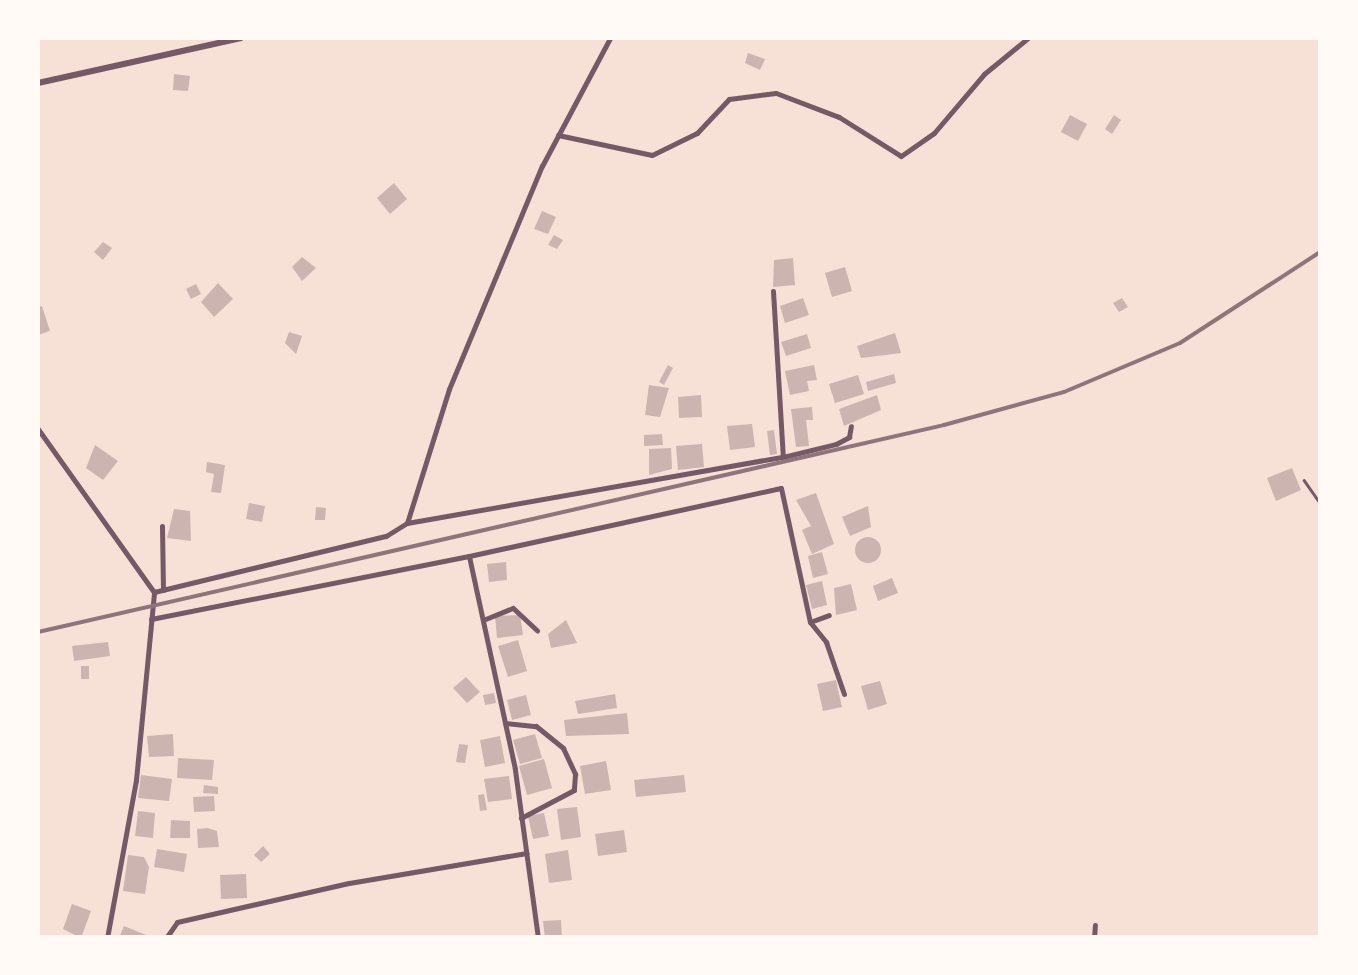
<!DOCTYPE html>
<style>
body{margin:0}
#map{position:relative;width:1358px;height:975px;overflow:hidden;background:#f7e1d7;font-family:"PT Sans",sans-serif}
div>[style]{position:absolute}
.building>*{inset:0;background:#ccb4b1}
.round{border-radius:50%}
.service>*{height:2.5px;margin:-1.25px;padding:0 1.25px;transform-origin:1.25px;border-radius:1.25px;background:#755966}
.minor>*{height:5px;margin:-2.5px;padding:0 2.5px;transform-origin:2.5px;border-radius:2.5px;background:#755966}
.tertiary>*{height:6px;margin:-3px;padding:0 3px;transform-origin:3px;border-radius:3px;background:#755966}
.rail>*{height:4px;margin:-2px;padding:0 2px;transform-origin:2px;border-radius:2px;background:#8f747c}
span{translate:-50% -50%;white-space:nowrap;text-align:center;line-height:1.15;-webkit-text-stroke:8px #fffaf5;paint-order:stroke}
.frame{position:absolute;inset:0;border:40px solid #fffaf5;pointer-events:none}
</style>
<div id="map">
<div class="building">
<i style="clip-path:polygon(748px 53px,765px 59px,760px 70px,745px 63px)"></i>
<i style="clip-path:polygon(174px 74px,190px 76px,188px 91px,173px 90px)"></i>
<i style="clip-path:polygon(1070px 115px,1087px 124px,1078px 141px,1061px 132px)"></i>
<i style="clip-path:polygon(1114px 115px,1121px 120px,1112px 134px,1105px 129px)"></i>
<i style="clip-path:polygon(394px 183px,407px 199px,390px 214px,377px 198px)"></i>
<i style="clip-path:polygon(542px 211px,556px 217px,548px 234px,534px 229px)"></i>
<i style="clip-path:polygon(554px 235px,563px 240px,557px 249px,548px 245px)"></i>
<i style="clip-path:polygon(103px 242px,112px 248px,103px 260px,94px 252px)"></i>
<i style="clip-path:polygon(302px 257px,316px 268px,302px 281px,292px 267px)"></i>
<i style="clip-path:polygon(793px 258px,795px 285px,773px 287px,774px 260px)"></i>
<i style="clip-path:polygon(845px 267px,852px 291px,832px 297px,825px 273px)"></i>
<i style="clip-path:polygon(218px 283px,233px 299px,214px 317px,201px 302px)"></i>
<i style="clip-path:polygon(196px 284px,201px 294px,191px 299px,186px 289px)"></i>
<i style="clip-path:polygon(803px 298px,809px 315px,785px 323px,780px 306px)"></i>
<i style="clip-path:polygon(1122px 298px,1128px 307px,1119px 312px,1113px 303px)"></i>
<i style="clip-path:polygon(42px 306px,50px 331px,38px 335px,38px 307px)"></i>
<i style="clip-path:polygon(289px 332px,302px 336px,296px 354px,285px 343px)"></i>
<i style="clip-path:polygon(895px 333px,901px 353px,861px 358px,857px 346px)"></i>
<i style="clip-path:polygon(807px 334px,811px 348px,786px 356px,781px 342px)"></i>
<i style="clip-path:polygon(668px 365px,673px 368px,664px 385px,659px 382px)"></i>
<i style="clip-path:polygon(814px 365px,817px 380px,807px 381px,809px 391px,790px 395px,785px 371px)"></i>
<i style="clip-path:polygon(894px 374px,896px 383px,868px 391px,866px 382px)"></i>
<i style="clip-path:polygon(858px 375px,864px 394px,835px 403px,829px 384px)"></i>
<i style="clip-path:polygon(649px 385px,669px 388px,660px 417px,645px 415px)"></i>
<i style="clip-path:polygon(701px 395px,702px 417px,679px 418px,678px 397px)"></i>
<i style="clip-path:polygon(877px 395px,881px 410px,844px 426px,839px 409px)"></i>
<i style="clip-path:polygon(812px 407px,813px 420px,806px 420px,809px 446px,796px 447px,791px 409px)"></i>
<i style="clip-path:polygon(752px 424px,755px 447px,730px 450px,727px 426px)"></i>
<i style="clip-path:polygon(774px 430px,777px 454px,770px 455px,767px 431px)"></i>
<i style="clip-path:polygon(662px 434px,663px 445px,644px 446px,644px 435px)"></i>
<i style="clip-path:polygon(702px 444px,704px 467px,678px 470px,676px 446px)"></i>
<i style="clip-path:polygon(95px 445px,118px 461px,103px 480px,86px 468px)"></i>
<i style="clip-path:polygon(671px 448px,672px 469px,649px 475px,649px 449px)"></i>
<i style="clip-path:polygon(207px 462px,225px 465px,221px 493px,211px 492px,214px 474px,206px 472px)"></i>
<i style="clip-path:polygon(1292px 468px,1301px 490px,1276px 501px,1267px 478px)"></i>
<i style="clip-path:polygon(816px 493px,834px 544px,812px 554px,802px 530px,811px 526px,796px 500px)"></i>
<i style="clip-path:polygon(249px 503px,265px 506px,262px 522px,246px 519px)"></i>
<i style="clip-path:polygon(868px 506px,871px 527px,850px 536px,842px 517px)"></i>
<i style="clip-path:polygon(316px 507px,326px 508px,325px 520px,315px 520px)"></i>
<i style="clip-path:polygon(174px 509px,190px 511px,191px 541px,167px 538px)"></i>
<i class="round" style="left:855px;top:537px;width:26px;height:26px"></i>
<i style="clip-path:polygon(822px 552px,828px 574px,813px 578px,808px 556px)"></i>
<i style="clip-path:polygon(506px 562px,507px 580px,489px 582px,487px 564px)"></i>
<i style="clip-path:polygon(892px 578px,898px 593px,878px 601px,873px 586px)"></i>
<i style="clip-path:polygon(822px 581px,827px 605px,812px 609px,806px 585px)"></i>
<i style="clip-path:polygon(851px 584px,857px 610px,836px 615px,834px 588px)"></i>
<i style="clip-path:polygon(520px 615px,523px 635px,497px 638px,495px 616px)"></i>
<i style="clip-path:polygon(566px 620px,577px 643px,551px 648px,548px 634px)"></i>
<i style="clip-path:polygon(518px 640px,527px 671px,508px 677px,498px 646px)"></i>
<i style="clip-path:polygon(108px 642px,110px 656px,74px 661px,72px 646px)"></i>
<i style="clip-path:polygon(81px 666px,89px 666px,89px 679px,81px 679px)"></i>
<i style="clip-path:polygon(466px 677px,480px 692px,467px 703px,453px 688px)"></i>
<i style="clip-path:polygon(836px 680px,842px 707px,823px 711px,817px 684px)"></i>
<i style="clip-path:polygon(880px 681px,887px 704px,868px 710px,861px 686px)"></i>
<i style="clip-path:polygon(494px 693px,496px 703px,485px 705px,483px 695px)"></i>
<i style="clip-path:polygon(615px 694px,617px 708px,578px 714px,575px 701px)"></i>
<i style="clip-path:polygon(526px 695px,531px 715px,512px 720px,507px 700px)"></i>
<i style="clip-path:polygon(627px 713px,629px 734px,566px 736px,564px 720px)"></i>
<i style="clip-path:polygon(173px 734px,174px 756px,149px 757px,147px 736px)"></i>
<i style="clip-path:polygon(535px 734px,542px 758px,520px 764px,513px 740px)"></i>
<i style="clip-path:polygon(500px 736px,505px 763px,485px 767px,480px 740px)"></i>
<i style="clip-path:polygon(459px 744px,468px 745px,465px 763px,456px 762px)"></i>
<i style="clip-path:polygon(178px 758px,214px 760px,212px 780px,177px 778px)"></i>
<i style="clip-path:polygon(544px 759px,552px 788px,527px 795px,519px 766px)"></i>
<i style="clip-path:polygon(606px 761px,611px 790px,585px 794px,580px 766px)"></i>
<i style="clip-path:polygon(141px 775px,172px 779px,169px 801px,138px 798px)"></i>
<i style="clip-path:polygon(684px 775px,686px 792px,636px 797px,634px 780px)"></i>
<i style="clip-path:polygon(509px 776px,512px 799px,488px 802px,484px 779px)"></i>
<i style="clip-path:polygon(204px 785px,218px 787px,218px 794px,203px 793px)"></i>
<i style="clip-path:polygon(484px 794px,487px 810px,480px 811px,478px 795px)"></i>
<i style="clip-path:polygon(214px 796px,215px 811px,194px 812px,193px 797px)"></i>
<i style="clip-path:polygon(577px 807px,581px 837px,561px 840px,557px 809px)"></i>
<i style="clip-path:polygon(138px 811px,155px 813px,153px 838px,135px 836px)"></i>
<i style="clip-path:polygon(544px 813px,549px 836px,533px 839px,528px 816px)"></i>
<i style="clip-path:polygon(171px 820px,190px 821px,190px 838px,170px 838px)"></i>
<i style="clip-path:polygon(208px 828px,217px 831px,219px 847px,198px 848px,197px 829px)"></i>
<i style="clip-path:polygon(624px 830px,627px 852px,598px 856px,595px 834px)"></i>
<i style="clip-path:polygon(263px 846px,270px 854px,261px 862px,254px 855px)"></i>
<i style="clip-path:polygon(157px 849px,187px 854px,184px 872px,154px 867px)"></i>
<i style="clip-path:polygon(568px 850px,572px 880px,549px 883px,545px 854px)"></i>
<i style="clip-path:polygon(128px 855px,144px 857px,149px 867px,145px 894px,123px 891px)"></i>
<i style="clip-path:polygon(246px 874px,247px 898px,221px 899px,220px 875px)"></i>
<i style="clip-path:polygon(72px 904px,91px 911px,81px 938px,63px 929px)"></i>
<i style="clip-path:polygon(561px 920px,562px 938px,545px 938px,543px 921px)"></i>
<i style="clip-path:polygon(124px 926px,146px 935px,145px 938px,119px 938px)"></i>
</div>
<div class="service">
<i style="left:1304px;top:480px;width:28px;rotate:55deg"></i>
<i style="left:1320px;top:832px;width:3px;rotate:90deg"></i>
</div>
<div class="minor">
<i style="left:558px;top:135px;width:96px;rotate:12deg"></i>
<i style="left:652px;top:155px;width:50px;rotate:-26.1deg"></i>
<i style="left:697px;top:133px;width:47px;rotate:-46.7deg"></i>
<i style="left:729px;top:99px;width:47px;rotate:-7.3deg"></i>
<i style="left:776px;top:93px;width:67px;rotate:20.9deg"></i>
<i style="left:839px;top:117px;width:73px;rotate:32.2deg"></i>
<i style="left:901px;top:156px;width:40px;rotate:-34.9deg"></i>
<i style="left:934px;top:133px;width:77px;rotate:-49.7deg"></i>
<i style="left:984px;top:74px;width:57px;rotate:-39.3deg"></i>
<i style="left:773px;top:291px;width:166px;rotate:86.6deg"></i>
<i style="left:38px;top:429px;width:200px;rotate:54.6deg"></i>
<i style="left:407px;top:523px;width:382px;rotate:-10deg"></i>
<i style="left:783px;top:457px;width:55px;rotate:-13.8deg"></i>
<i style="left:836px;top:444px;width:15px;rotate:-28deg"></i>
<i style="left:849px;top:437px;width:11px;rotate:-80deg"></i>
<i style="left:162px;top:526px;width:64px;rotate:89.1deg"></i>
<i style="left:151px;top:619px;width:324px;rotate:-11.2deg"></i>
<i style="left:483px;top:620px;width:32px;rotate:-22deg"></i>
<i style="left:513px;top:608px;width:33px;rotate:43deg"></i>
<i style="left:810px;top:622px;width:20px;rotate:-20deg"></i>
<i style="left:505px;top:723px;width:31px;rotate:6deg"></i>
<i style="left:536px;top:726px;width:35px;rotate:39deg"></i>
<i style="left:563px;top:748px;width:29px;rotate:65deg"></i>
<i style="left:575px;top:774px;width:16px;rotate:94deg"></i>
<i style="left:574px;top:790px;width:60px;rotate:152.2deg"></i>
<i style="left:1320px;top:856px;width:1px;rotate:90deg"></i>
<i style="left:107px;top:938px;width:161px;rotate:-79.6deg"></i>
<i style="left:136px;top:780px;width:189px;rotate:-84.5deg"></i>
<i style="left:154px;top:592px;width:239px;rotate:-13.6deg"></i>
<i style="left:386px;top:536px;width:25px;rotate:-32deg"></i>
<i style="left:407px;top:523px;width:140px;rotate:-72.6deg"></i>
<i style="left:449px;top:389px;width:242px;rotate:-67.4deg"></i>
<i style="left:542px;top:166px;width:145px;rotate:-62deg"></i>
<i style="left:166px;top:938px;width:19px;rotate:-55deg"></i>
<i style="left:177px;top:922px;width:176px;rotate:-12.8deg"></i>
<i style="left:349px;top:883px;width:180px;rotate:-9.6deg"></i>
<i style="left:538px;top:938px;width:171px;rotate:-97.8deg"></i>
<i style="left:515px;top:769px;width:218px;rotate:-102.2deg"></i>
<i style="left:469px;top:556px;width:319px;rotate:-12.3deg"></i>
<i style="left:781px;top:488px;width:137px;rotate:77.8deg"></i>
<i style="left:810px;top:622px;width:26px;rotate:51deg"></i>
<i style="left:826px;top:642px;width:55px;rotate:70.9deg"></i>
<i style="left:1094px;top:938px;width:13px;rotate:-86deg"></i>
</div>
<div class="tertiary">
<i style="left:38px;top:83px;width:208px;rotate:-12.5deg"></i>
</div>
<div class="rail">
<i style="left:38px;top:632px;width:929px;rotate:-12.87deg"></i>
<i style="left:944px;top:425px;width:124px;rotate:-15.4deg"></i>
<i style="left:1064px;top:392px;width:126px;rotate:-22.9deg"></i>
<i style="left:1180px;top:343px;width:167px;rotate:-33deg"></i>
</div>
<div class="frame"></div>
</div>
